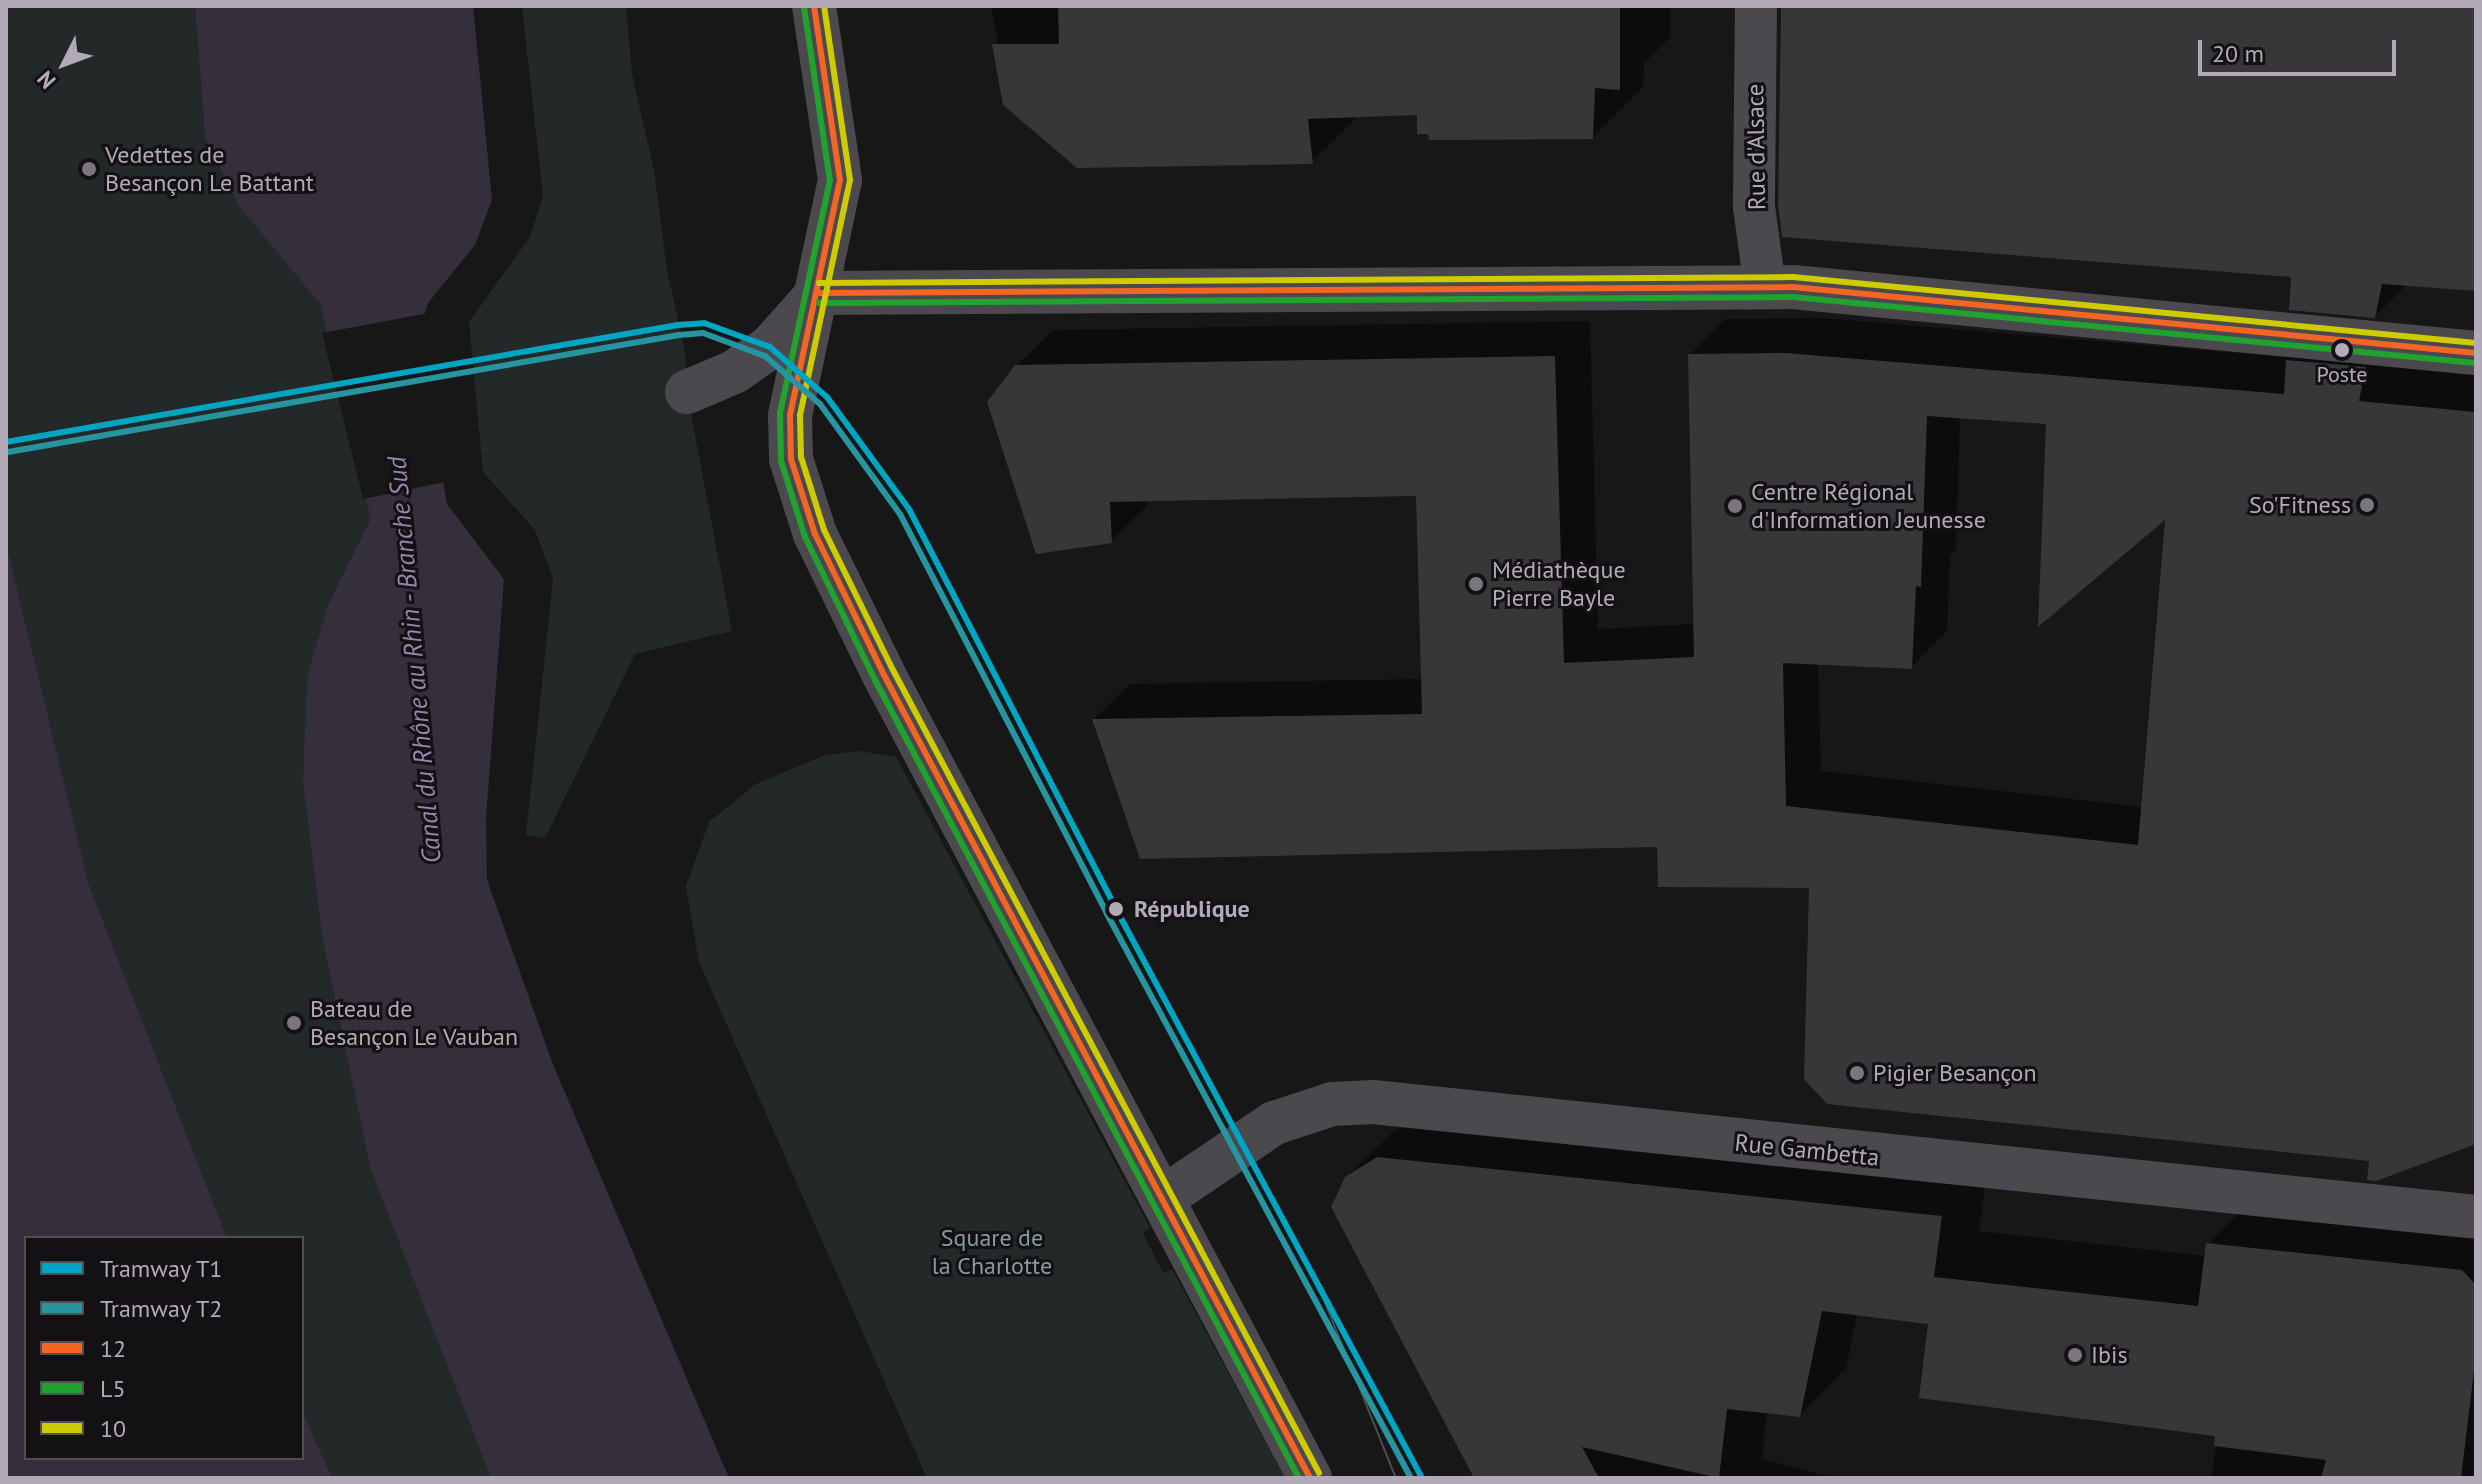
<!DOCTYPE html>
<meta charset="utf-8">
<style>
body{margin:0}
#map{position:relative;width:2482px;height:1484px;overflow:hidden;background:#171717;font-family:"PT Sans",sans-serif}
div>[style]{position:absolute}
.green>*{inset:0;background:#232829}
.water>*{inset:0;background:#342f3b}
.pier>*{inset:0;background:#171717}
.shadow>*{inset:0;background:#0007}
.building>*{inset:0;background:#373638}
.pedestrian>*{height:42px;margin:-21px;padding:0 21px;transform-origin:21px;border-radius:21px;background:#4b494d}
.minor>*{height:44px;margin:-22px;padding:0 22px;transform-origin:22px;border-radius:22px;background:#4b494d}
.tram>*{height:2px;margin:-1px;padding:0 1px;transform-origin:1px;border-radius:1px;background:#4d4c4e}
.bus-1>*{height:6px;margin:-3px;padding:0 3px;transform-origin:3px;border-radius:3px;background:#f26522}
.bus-2>*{height:6px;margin:-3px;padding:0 3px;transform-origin:3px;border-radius:3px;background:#1fa22e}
.bus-3>*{height:6px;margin:-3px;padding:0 3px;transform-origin:3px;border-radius:3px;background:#cecb00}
.tram-1>*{height:6px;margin:-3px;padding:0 3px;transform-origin:3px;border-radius:3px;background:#00a5c2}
.tram-2>*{height:6px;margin:-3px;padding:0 3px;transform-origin:3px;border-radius:3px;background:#2695a0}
.dots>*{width:22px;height:22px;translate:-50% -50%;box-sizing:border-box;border:4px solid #131113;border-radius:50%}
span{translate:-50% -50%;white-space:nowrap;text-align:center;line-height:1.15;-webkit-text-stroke:6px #131113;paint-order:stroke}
.bus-label{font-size:22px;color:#b2aab6}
.street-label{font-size:24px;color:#b2aab6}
.poi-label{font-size:24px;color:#b2aab6}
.left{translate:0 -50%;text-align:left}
.right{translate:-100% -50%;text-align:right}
.stop-label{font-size:24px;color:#b2aab6;font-weight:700}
.park-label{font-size:24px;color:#839e9f}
.water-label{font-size:26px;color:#9785ad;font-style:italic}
.frame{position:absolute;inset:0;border:8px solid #b2aab6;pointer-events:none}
.legend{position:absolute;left:24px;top:1236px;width:280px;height:224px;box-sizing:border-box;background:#131113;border:2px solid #534e54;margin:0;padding:10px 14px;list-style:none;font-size:24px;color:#b2aab6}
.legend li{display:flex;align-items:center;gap:16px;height:40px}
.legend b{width:40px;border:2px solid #534e54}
.north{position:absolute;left:24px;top:24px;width:80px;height:80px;-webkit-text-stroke:6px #131113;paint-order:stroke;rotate:228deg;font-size:22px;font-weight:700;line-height:32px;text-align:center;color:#b2aab6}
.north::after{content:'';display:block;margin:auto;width:28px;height:36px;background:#b2aab6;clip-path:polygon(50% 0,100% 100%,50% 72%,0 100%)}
.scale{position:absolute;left:2198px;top:40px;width:198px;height:36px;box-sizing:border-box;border:4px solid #b2aab6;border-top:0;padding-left:10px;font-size:24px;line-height:28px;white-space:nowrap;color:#b2aab6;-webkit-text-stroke:6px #131113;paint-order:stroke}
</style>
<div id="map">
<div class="green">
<i style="clip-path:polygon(6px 6px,195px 6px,205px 137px,282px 257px,320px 304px,372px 519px,327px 607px,303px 785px,322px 937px,370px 1168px,491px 1478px,332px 1478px,302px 1410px,302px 1238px,227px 1238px,89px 885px,6px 543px)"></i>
<i style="clip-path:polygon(522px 6px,626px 6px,632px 74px,654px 170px,667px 270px,685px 351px,687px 392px,732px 631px,635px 654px,545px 838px,526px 835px,553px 579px,535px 530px,483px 472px,469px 322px,530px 237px,543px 196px)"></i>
<i style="clip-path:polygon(860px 751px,896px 757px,1150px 1228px,1143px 1233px,1163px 1273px,1172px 1269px,1285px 1478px,927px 1478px,699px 962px,686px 886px,709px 822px,756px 784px,825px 755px)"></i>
</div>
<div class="water">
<i style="clip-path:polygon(195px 6px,473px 6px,492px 200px,475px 245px,428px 303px,418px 335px,447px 504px,504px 579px,486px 818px,487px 880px,552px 1062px,729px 1478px,491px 1478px,370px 1168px,322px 937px,303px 785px,307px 678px,327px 607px,371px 519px,320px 304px,239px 206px,205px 137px)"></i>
<i style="clip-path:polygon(6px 543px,89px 885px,227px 1238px,26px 1238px,26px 1458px,302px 1458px,302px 1410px,332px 1478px,6px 1478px)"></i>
</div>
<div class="pier">
<i style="clip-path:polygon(429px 313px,423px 335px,445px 482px,363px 499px,322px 333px)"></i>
</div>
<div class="shadow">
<i style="clip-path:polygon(991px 6px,1670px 6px,1670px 37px,1644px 63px,1643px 87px,1593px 137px,1419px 113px,1359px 115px,1312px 162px,995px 45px,998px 41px)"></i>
<i style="clip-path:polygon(1784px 6px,2476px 6px,2476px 290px,2407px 284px,2375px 316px)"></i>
<i style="clip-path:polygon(evenodd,1823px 318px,2476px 373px,2476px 1142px,2371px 1159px,1811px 886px,1659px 845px,1094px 719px,1130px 684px,1423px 679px,1418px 494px,1147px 500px,1147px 506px,1111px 541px,1017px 366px,1053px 330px,1590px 321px,1598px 629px,1695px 624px,1690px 355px,1725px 319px,1823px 318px,1960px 416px,2048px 422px,2167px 516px,2143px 807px,1821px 771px,1818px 662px,1911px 667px,1947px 631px,1950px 555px,1956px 549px,1960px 416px)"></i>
<i style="clip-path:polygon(1425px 1112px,1987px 1170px,1979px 1231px,2206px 1256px,2208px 1244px,2254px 1198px,2476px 1220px,2476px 1478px,2211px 1478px,2218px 1434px,2084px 1420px,2083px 1414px,1931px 1318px,1857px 1314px,1846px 1368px,1800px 1415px,1767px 1411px,1762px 1459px,1834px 1478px,1477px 1478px,1346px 1178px,1394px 1131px)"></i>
</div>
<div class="building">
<i style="clip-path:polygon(1058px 6px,1620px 6px,1620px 90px,1595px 88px,1593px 139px,1429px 140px,1428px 134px,1417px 134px,1417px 115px,1308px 119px,1313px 164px,1077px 168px,1003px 105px,992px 44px,1059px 44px)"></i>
<i style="clip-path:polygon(1781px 6px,2476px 6px,2476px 291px,2382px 284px,2375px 318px,2289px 310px,2291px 277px,1782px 237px,1778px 205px)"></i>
<i style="clip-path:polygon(evenodd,1786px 353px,2284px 394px,2286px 360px,2366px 367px,2359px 401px,2476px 412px,2476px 1144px,2376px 1181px,2367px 1180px,2369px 1161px,1827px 1104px,1804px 1079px,1809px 888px,1658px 887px,1657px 847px,1140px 859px,1092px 719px,1422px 714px,1416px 496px,1110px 502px,1112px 543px,1036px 554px,987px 402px,1015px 365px,1555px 356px,1564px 663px,1694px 657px,1688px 354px,1786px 353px,1927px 416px,2046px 424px,2038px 627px,2165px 520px,2138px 845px,1786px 806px,1783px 663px,1912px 669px,1916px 586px,1921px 587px,1927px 416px)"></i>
<i style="clip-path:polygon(1377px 1157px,1942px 1216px,1934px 1277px,2198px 1306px,2206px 1243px,2462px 1270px,2476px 1285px,2476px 1354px,2461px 1478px,2321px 1478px,2326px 1460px,2214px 1446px,2215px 1436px,1919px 1398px,1933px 1283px,1928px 1324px,1822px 1311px,1800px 1417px,1727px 1409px,1719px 1478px,1582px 1447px,1599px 1478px,1474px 1478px,1331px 1207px,1345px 1177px)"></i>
</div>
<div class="pedestrian">
<i style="left:1756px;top:6px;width:201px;rotate:90.6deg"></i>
<i style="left:1754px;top:207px;width:81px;rotate:82.2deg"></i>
</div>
<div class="minor">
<i style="left:814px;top:6px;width:176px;rotate:81.5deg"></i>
<i style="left:840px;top:180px;width:240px;rotate:102deg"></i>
<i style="left:790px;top:415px;width:44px;rotate:88.7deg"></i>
<i style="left:791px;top:459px;width:79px;rotate:72.3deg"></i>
<i style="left:815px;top:534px;width:157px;rotate:63.9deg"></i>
<i style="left:884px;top:675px;width:909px;rotate:62.05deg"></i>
<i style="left:819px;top:293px;width:974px;rotate:-0.35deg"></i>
<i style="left:1793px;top:287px;width:686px;rotate:5.52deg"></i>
<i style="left:687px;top:392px;width:51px;rotate:-23.1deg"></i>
<i style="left:734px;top:372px;width:44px;rotate:-34.8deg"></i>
<i style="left:770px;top:347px;width:63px;rotate:-48.2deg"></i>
<i style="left:1163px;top:1198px;width:134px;rotate:-34deg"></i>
<i style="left:1274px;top:1123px;width:61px;rotate:-18.1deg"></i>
<i style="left:1332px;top:1104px;width:41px;rotate:-2.8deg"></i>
<i style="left:1373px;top:1102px;width:1109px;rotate:5.95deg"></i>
</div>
<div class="tram">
<i style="left:1324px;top:1300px;width:192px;rotate:68deg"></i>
</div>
<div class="bus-1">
<i style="left:814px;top:6px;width:176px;rotate:81.5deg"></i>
<i style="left:840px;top:180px;width:240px;rotate:102deg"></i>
<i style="left:790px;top:415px;width:44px;rotate:88.7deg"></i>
<i style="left:791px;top:459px;width:79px;rotate:72.3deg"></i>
<i style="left:815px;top:534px;width:157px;rotate:63.9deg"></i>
<i style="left:884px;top:675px;width:909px;rotate:62.05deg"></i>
<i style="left:819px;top:293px;width:974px;rotate:-0.35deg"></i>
<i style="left:1793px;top:287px;width:686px;rotate:5.52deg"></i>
</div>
<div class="bus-2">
<i style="left:804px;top:7px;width:175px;rotate:81.5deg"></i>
<i style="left:830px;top:180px;width:239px;rotate:102.1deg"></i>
<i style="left:780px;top:414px;width:47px;rotate:88.8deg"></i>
<i style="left:781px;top:461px;width:80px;rotate:72.5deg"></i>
<i style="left:805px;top:537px;width:159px;rotate:63.9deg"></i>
<i style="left:875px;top:680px;width:904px;rotate:62.02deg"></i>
<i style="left:819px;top:303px;width:974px;rotate:-0.35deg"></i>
<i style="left:1793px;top:297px;width:685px;rotate:5.53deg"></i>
</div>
<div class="bus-3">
<i style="left:824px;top:6px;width:176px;rotate:81.5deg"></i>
<i style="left:850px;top:180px;width:241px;rotate:102deg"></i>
<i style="left:800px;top:416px;width:41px;rotate:88.6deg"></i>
<i style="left:801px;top:457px;width:77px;rotate:72.5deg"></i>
<i style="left:824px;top:530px;width:156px;rotate:63.8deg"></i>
<i style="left:893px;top:670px;width:909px;rotate:62.05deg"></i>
<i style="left:819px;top:283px;width:974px;rotate:-0.35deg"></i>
<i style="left:1793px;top:277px;width:686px;rotate:5.52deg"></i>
</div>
<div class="tram-1">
<i style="left:6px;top:442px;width:682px;rotate:-9.88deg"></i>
<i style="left:678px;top:325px;width:26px;rotate:-4deg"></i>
<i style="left:704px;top:323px;width:70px;rotate:20deg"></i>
<i style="left:770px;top:347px;width:76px;rotate:41.3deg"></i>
<i style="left:827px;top:397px;width:139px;rotate:53.8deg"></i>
<i style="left:909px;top:509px;width:450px;rotate:62.6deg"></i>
<i style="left:1116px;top:909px;width:646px;rotate:61.73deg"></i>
</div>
<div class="tram-2">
<i style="left:8px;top:452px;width:681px;rotate:-9.89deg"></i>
<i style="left:679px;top:335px;width:24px;rotate:-5deg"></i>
<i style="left:703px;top:333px;width:66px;rotate:20.4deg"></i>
<i style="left:765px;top:356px;width:73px;rotate:41.1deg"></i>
<i style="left:820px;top:404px;width:136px;rotate:54deg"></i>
<i style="left:900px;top:514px;width:450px;rotate:62.6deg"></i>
<i style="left:1107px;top:914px;width:641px;rotate:61.68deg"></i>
</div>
<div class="dots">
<i style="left:89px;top:169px;background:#7c777e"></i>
<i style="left:2342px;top:350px;background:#b2aab6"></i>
<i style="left:2367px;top:505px;background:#7c777e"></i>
<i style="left:1735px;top:506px;background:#7c777e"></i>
<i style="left:1476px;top:584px;background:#7c777e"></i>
<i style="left:1116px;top:909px;background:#b2aab6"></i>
<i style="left:294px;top:1023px;background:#7c777e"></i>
<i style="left:1857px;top:1073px;background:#7c777e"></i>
<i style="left:2075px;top:1355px;background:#7c777e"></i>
</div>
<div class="bus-label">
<span style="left:2342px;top:375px">Poste</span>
</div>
<div class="street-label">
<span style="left:1756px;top:147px;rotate:-91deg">Rue d'Alsace</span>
<span style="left:1807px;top:1150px;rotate:6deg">Rue Gambetta</span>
</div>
<div class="poi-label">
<span class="left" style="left:105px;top:169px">Vedettes de<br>Besançon Le Battant</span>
<span class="left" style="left:1751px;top:506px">Centre Régional<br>d'Information Jeunesse</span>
<span class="right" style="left:2351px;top:505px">So'Fitness</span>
<span class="left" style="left:1492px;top:584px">Médiathèque<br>Pierre Bayle</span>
<span class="left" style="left:310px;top:1023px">Bateau de<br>Besançon Le Vauban</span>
<span class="left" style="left:1873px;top:1073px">Pigier Besançon</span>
<span class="left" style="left:2091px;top:1355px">Ibis</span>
</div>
<div class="stop-label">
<span class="left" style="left:1134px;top:909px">République</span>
</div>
<div class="park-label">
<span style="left:992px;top:1252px">Square de<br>la Charlotte</span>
</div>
<div class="water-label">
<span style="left:414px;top:660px;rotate:-95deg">Canal du Rhône au Rhin - Branche Sud</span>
</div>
<div class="frame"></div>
<ul class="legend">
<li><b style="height:10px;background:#00a5c2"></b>Tramway T1</li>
<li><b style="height:10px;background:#2695a0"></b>Tramway T2</li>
<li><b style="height:10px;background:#f26522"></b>12</li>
<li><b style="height:10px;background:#1fa22e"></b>L5</li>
<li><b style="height:10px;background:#cecb00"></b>10</li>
</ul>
<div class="north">N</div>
<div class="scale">20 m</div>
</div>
